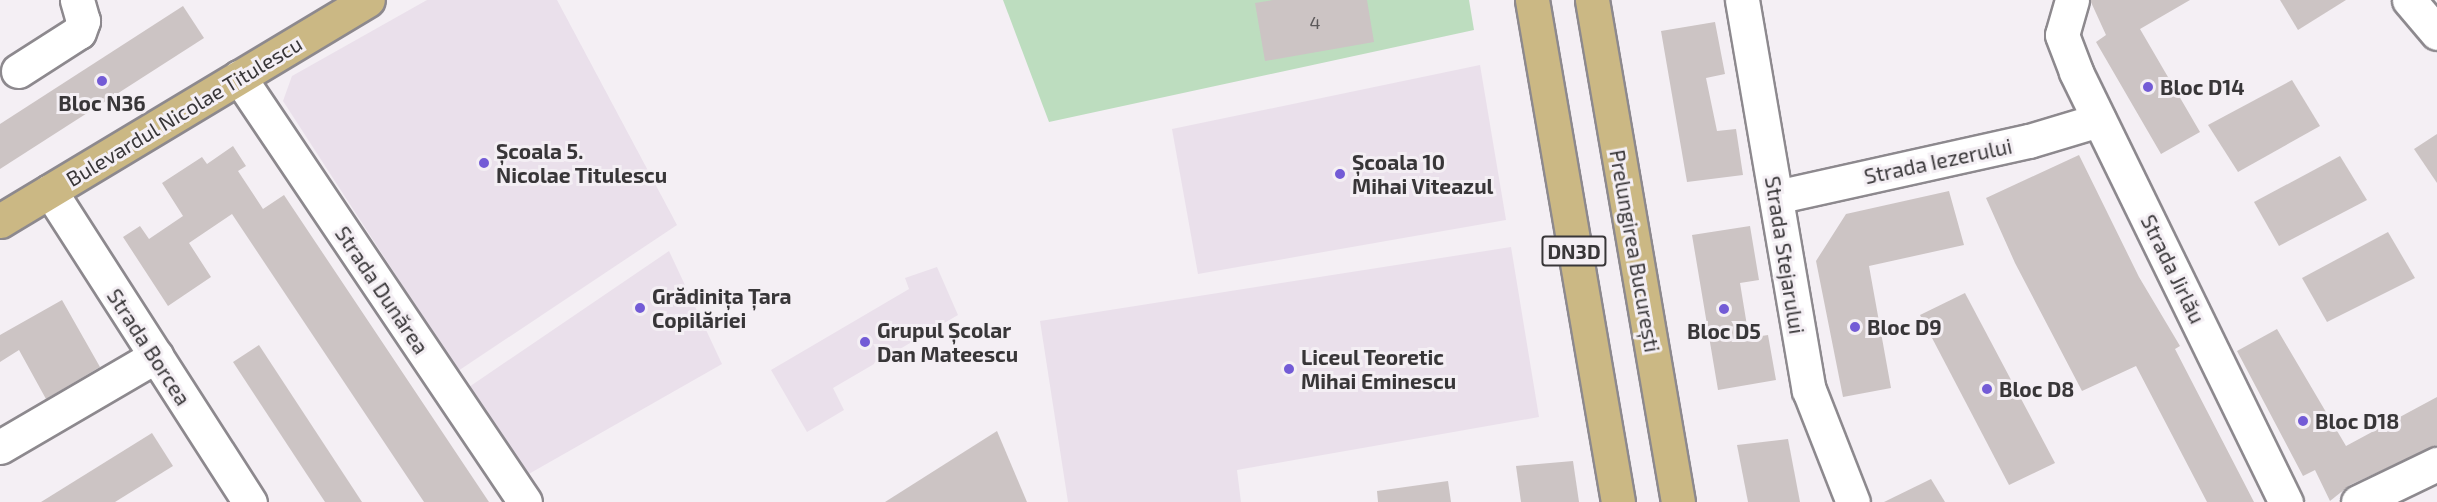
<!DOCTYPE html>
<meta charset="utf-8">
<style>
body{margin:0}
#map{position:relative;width:2437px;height:502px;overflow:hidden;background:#f4eff4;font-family:"Exo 2",sans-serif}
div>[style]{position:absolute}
.built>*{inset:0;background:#eae0eb}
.green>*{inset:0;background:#bdddbf}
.building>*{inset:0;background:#ccc4c4}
.roads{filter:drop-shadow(2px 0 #8d898e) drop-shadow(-2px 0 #8d898e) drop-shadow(0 2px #8d898e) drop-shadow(0 -2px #8d898e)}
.minor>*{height:33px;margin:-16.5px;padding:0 16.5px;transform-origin:16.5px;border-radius:16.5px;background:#fff}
.major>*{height:33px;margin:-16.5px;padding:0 16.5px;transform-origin:16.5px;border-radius:16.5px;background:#cbb884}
.dots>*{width:16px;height:16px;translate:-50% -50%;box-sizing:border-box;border:3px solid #f4eff4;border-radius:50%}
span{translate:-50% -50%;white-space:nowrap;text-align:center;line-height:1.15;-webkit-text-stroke:6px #f4eff4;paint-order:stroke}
.number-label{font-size:18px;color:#5d5a5b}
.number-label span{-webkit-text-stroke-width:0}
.shield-label span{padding:2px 4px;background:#f4eff4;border:2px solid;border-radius:4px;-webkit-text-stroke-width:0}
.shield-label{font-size:20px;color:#383638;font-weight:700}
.poi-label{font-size:21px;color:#383638;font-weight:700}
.left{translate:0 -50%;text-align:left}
.street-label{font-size:21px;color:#383638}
</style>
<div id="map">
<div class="built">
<i style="clip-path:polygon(427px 0,557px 0,677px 225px,458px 371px,283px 101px,292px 76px)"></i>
<i style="clip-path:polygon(1480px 65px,1506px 220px,1198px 274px,1172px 129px)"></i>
<i style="clip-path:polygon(1511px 247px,1539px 417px,1237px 470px,1241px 502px,1068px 502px,1040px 321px)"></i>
<i style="clip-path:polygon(669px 251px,722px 364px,527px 475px,469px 387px)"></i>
<i style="clip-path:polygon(937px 267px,958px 315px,833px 388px,844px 410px,807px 432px,771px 370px,909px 289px,905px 278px)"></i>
</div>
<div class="green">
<i style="clip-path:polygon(1003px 0,1469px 0,1474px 30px,1049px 122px)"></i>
</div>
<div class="building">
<i style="clip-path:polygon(1273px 0,1367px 0,1374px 42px,1265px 61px,1255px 3px)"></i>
<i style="clip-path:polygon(2090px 0,2190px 0,2140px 29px,2200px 132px,2161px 154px,2096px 42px,2106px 35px)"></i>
<i style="clip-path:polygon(2280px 0,2346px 0,2298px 30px)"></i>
<i style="clip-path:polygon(183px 6px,204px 38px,0 169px,0 124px)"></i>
<i style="clip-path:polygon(1715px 22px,1725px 74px,1706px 78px,1717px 131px,1736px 129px,1743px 175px,1687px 182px,1661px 31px)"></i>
<i style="clip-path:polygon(2292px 80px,2320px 126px,2238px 172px,2208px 125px)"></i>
<i style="clip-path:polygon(2437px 134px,2437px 183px,2414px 149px)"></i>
<i style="clip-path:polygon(233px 146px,246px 166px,238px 171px,263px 209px,284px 195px,489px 502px,424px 502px,232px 214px,189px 243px,211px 277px,168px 306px,123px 237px,140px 226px,149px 239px,183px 216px,162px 183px,202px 157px,207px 164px)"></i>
<i style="clip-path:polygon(2079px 155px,2139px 277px,2180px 346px,2175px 349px,2254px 502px,2207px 502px,2136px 366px,2082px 391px,2015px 263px,1986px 198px)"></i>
<i style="clip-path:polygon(2340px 156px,2367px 200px,2279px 246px,2254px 202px)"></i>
<i style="clip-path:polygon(1949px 191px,1964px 245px,1869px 266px,1891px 388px,1843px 397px,1816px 261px,1846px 214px)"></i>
<i style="clip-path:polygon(1750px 226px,1759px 280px,1740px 283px,1749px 338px,1768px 335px,1776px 380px,1718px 390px,1692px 235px)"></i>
<i style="clip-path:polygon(2388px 232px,2415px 278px,2327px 322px,2302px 278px)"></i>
<i style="clip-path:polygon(1965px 293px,2055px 463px,2009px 485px,1920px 315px)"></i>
<i style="clip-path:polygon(62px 300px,100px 367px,46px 399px,19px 350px,0 362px,0 335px)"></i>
<i style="clip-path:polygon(2277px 329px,2346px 446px,2437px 397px,2437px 445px,2350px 485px,2330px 501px,2315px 470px,2303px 476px,2237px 351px)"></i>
<i style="clip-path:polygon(259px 345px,362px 502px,325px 502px,233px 362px)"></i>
<i style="clip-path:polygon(997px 431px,1027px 502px,885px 502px)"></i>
<i style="clip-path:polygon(152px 433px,173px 466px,115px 502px,41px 502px)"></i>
<i style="clip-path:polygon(1788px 439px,1800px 502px,1748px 502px,1737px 445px)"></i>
<i style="clip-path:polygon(1573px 461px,1579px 502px,1521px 502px,1516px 466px)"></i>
<i style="clip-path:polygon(1931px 479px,1945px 502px,1884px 502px)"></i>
<i style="clip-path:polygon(1448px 481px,1451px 502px,1378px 502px,1377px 491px)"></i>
</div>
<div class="roads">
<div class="minor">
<i style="left:1742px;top:0;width:396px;rotate:80.3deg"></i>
<i style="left:1809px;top:390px;width:120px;rotate:68.6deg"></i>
<i style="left:2072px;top:0;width:36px;rotate:106deg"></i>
<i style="left:2062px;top:35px;width:40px;rotate:69deg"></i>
<i style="left:2076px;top:72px;width:479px;rotate:64deg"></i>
<i style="left:2409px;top:0;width:43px;rotate:49.7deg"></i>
<i style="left:18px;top:71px;width:72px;rotate:-32.6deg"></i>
<i style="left:79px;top:32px;width:12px;rotate:-70deg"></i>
<i style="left:83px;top:21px;width:22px;rotate:-106deg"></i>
<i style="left:239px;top:77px;width:512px;rotate:56.06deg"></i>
<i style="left:50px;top:191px;width:370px;rotate:57.3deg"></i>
<i style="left:1776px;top:197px;width:259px;rotate:-12.5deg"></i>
<i style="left:2029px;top:141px;width:73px;rotate:-16.7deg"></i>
<i style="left:0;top:447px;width:181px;rotate:-30.3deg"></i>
<i style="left:2358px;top:502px;width:88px;rotate:-25.7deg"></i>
</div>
<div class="major">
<i style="left:1532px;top:0;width:509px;rotate:80.28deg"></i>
<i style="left:1592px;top:0;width:509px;rotate:80.28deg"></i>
<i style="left:0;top:221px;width:429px;rotate:-31deg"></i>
</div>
</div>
<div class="dots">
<i style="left:102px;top:81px;background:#735bd6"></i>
<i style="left:2148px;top:87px;background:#735bd6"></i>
<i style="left:484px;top:163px;background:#735bd6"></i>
<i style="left:1340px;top:174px;background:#735bd6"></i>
<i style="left:640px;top:308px;background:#735bd6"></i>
<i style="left:1724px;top:309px;background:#735bd6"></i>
<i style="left:1855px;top:327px;background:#735bd6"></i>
<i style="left:865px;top:342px;background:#735bd6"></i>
<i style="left:1289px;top:369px;background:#735bd6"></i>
<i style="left:1987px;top:389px;background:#735bd6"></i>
<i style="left:2303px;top:421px;background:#735bd6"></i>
</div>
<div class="number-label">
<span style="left:1315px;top:22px">4</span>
</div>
<div class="shield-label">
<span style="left:1574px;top:251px">DN3D</span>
</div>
<div class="poi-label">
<span class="left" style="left:2160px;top:87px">Bloc D14</span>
<span style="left:102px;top:103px">Bloc N36</span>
<span class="left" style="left:496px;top:163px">Școala 5.<br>Nicolae Titulescu</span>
<span class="left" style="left:1352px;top:174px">Școala 10<br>Mihai Viteazul</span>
<span class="left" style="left:652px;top:308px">Grădinița Țara<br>Copilăriei</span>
<span class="left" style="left:1867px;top:327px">Bloc D9</span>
<span class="left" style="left:877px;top:342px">Grupul Școlar<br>Dan Mateescu</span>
<span style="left:1724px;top:331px">Bloc D5</span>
<span class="left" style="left:1301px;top:369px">Liceul Teoretic<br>Mihai Eminescu</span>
<span class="left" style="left:1999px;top:389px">Bloc D8</span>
<span class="left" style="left:2315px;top:421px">Bloc D18</span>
</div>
<div class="street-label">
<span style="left:184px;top:111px;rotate:-31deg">Bulevardul Nicolae Titulescu</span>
<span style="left:1938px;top:161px;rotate:-12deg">Strada Iezerului</span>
<span style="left:1635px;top:251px;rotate:80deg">Prelungirea București</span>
<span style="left:1785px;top:255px;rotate:81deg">Strada Stejarului</span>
<span style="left:2173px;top:269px;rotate:64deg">Strada Jirlău</span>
<span style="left:382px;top:290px;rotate:56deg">Strada Dunărea</span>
<span style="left:149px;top:347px;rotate:57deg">Strada Borcea</span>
</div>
</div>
